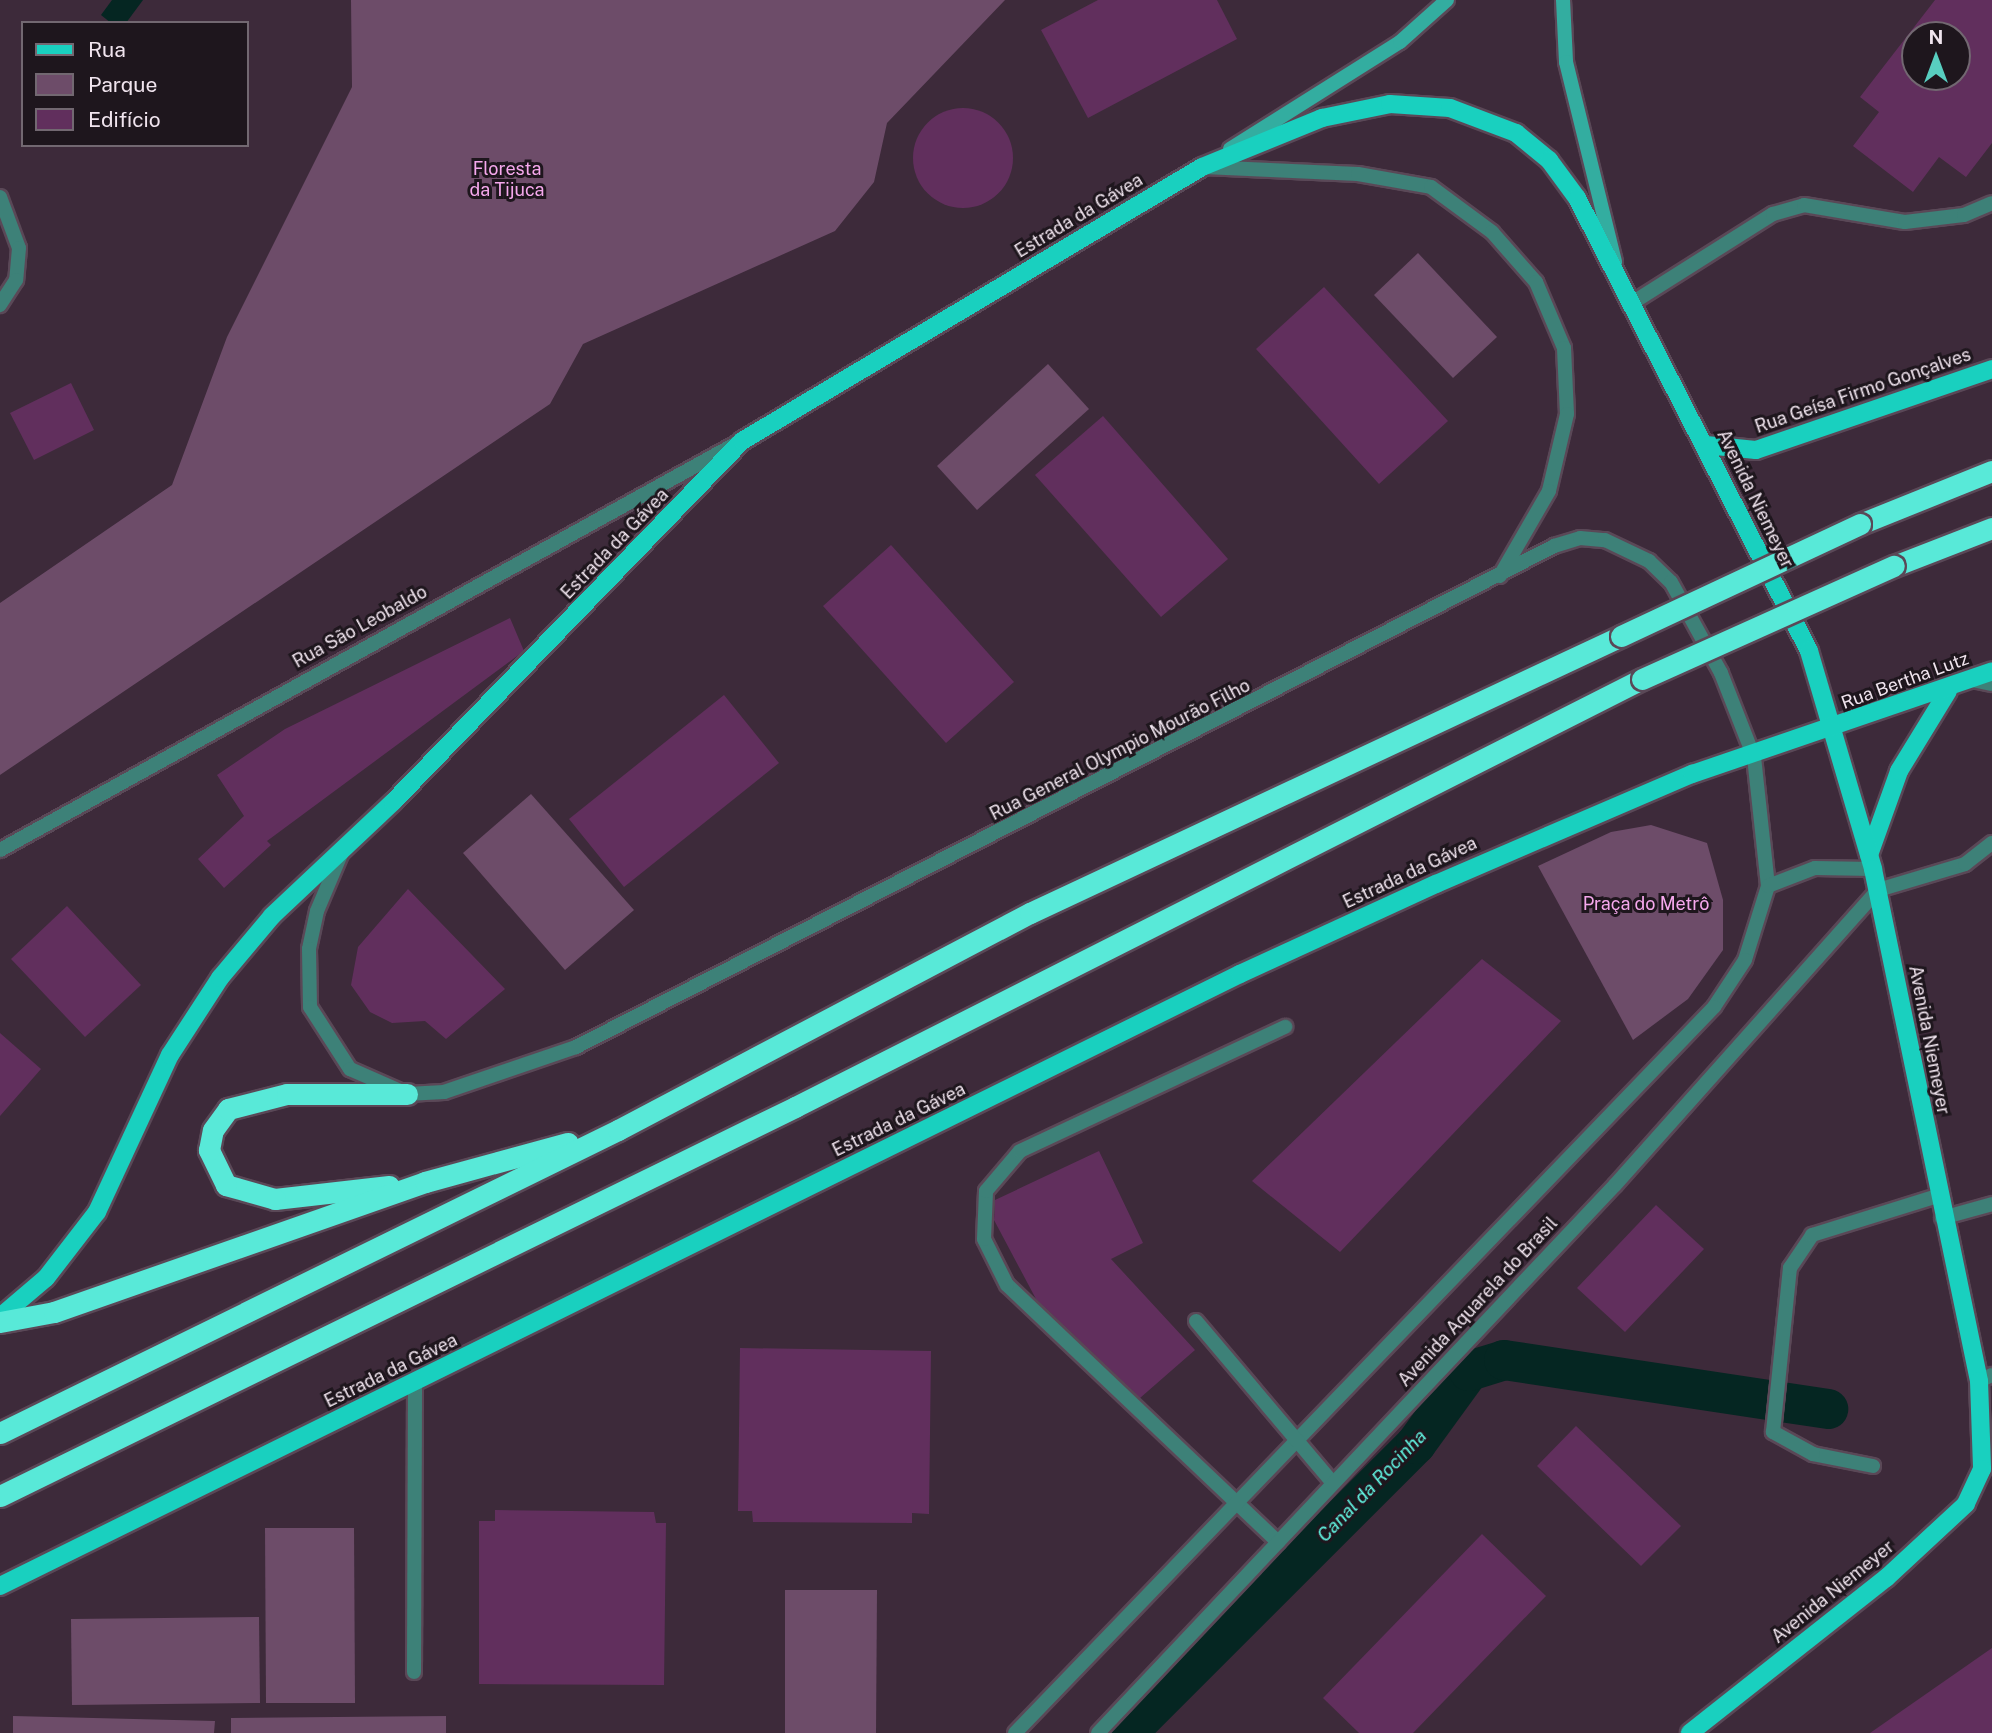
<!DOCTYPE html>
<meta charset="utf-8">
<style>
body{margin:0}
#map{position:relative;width:1992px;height:1733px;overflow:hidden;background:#3d2a3a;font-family:"Public Sans",sans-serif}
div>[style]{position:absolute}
.green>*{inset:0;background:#6d4c69}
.water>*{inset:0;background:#052622}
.canal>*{height:40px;margin:-20px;padding:0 20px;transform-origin:20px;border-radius:20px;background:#052622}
.building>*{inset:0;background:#612f5d}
.round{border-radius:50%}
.roads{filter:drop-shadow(2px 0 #5a4857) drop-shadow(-2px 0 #5a4857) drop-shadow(0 2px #5a4857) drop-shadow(0 -2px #5a4857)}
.lane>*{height:14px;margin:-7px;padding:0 7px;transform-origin:7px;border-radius:7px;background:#3d8178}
.street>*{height:14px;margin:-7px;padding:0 7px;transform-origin:7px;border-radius:7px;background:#3d8178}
.secondary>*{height:14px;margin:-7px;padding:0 7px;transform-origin:7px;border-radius:7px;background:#33ada0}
.primary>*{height:18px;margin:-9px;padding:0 9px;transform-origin:9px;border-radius:9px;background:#19d0bf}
.highway>*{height:21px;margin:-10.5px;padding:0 10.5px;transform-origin:10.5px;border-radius:10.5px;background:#58e9d8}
.bridges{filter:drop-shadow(2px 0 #5a4857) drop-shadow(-2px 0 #5a4857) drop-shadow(0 2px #5a4857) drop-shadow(0 -2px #5a4857)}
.highway-bridge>*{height:21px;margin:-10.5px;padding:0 10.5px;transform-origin:10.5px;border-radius:10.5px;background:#58e9d8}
span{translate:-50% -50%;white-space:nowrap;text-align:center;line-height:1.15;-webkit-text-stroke:6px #1e161d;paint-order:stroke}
.park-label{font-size:18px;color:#f6a8ed}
.street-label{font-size:18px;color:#f0e4ee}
.water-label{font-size:19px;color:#61f3e1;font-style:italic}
.legend{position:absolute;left:21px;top:21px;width:228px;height:126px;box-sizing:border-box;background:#1e161d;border:2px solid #726871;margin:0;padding:9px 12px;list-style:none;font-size:21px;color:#f0e4ee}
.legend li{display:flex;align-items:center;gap:14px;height:35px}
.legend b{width:35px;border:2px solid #726871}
.north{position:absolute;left:1901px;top:21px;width:70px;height:70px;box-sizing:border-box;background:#1e161d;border:2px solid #726871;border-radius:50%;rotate:0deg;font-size:19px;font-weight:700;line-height:28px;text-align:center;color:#f0e4ee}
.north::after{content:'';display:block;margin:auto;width:24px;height:32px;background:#58cec0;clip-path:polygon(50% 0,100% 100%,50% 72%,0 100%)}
</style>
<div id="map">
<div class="green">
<i style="clip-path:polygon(351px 0,1005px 0,887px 123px,874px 182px,835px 231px,583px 344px,550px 404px,0 775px,0 603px,172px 485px,227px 337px,352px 87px)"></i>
<i style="clip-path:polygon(1418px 253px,1497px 337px,1453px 378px,1374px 295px)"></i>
<i style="clip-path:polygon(1048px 364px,1089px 409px,977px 510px,937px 466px)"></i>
<i style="clip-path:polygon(531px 794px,634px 910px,565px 970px,463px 853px)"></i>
<i style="clip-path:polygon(1651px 825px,1707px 843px,1723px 900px,1723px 950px,1688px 999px,1633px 1040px,1538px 866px,1611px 832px)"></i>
<i style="clip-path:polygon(265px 1528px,354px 1528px,355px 1703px,266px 1703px)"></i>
<i style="clip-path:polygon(785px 1590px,877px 1590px,876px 1733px,785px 1733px)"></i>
<i style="clip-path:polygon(259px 1617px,260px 1703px,72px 1705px,71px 1619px)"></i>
<i style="clip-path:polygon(13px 1716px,215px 1721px,214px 1733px,13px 1733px)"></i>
<i style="clip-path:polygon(446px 1716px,446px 1733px,231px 1733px,231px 1718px)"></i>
</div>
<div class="water">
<i style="clip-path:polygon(112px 0,143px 0,126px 23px,111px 23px,101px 15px)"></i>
</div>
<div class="canal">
<i style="left:1127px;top:1733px;width:409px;rotate:-45deg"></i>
<i style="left:1416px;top:1444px;width:90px;rotate:-54deg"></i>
<i style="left:1469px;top:1371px;width:37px;rotate:-17deg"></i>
<i style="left:1504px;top:1360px;width:328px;rotate:8.6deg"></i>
</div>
<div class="building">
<i style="clip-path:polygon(1098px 0,1217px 0,1237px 39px,1088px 118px,1041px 30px)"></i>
<i style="clip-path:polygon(evenodd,1935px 0,1992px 0,1992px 143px,1966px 177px,1939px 157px,1913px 192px,1853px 146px,1879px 112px,1860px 97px,1935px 0,1915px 35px,1957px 35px,1957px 77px,1915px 77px,1915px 35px)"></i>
<i class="round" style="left:913px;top:108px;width:100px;height:100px"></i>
<i style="clip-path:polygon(1324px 287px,1448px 421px,1379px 484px,1256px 349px)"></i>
<i style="clip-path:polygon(71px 383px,94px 430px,34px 460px,10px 413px)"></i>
<i style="clip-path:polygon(1103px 416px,1228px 559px,1161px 617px,1035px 475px)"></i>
<i style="clip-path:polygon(891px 545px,1014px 682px,946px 743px,823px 606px)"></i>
<i style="clip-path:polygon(510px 618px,524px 651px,267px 841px,271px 845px,224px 888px,198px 859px,244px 816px,217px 775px,285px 729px)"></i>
<i style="clip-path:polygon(724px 695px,779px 763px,624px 887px,569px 819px)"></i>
<i style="clip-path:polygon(408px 889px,505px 989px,446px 1039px,425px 1021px,392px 1023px,370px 1012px,351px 985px,358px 947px)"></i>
<i style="clip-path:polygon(67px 906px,141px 985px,85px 1037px,11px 959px)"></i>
<i style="clip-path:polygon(1482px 959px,1561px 1021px,1340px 1252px,1252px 1181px)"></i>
<i style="clip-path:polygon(0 1033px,41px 1069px,0 1116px)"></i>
<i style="clip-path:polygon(1099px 1151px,1143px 1243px,1111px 1259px,1195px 1350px,1140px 1398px,1036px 1299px,994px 1220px,995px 1200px)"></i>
<i style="clip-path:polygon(1656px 1205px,1704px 1249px,1625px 1332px,1577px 1288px)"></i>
<i style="clip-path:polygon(740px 1348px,931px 1351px,929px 1514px,912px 1513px,912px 1523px,753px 1522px,752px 1511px,738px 1511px)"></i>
<i style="clip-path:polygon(1576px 1426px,1681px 1526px,1641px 1566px,1537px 1466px)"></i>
<i style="clip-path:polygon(495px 1510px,654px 1512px,656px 1523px,666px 1523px,664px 1685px,479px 1684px,479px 1521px,495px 1521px)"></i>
<i style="clip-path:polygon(1482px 1534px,1546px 1596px,1413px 1733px,1359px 1733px,1323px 1698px)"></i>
<i style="clip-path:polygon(1992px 1648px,1992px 1733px,1870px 1733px)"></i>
</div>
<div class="roads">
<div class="lane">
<i style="left:1632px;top:303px;width:167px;rotate:-32.3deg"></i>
<i style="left:1773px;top:214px;width:32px;rotate:-16deg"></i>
<i style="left:1804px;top:205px;width:102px;rotate:9.6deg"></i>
<i style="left:1905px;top:222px;width:59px;rotate:-6.8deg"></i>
<i style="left:1964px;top:215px;width:30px;rotate:-23deg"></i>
<i style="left:1973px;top:680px;width:19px;rotate:12deg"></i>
<i style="left:1878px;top:890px;width:91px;rotate:-16.6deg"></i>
<i style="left:1965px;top:864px;width:34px;rotate:-38deg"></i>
<i style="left:1942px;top:1218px;width:52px;rotate:-15.6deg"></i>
<i style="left:1979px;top:1381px;width:14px;rotate:-25deg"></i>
<i style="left:1873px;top:1466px;width:61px;rotate:-168.7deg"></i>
<i style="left:1813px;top:1454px;width:46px;rotate:-151.2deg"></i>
<i style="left:1773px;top:1432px;width:165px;rotate:-84.1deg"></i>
<i style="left:1790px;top:1268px;width:40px;rotate:-56deg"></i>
<i style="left:1812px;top:1235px;width:131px;rotate:-17.3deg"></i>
<i style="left:1278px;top:1542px;width:373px;rotate:-136.5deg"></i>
<i style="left:1007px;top:1285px;width:51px;rotate:-116.6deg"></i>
<i style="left:984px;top:1239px;width:48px;rotate:-87.6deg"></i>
<i style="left:986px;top:1191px;width:52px;rotate:-49.6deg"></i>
<i style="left:1020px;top:1151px;width:293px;rotate:-25.1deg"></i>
<i style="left:414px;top:1672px;width:290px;rotate:-89.8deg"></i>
</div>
<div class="street">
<i style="left:1204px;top:167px;width:154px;rotate:2.6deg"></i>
<i style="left:1358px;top:174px;width:74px;rotate:10.1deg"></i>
<i style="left:1431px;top:187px;width:76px;rotate:36.4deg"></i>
<i style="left:1492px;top:232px;width:67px;rotate:48.7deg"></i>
<i style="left:1536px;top:282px;width:72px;rotate:67deg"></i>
<i style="left:1564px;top:348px;width:66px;rotate:87.4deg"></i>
<i style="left:1567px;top:414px;width:79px;rotate:103.2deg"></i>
<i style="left:1549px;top:491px;width:98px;rotate:120deg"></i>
<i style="left:0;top:197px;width:54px;rotate:69.6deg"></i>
<i style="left:19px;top:248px;width:32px;rotate:95deg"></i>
<i style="left:16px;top:280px;width:30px;rotate:123deg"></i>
<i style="left:0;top:850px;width:842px;rotate:-28.91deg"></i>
<i style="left:342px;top:852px;width:64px;rotate:113deg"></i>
<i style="left:317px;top:911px;width:39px;rotate:102deg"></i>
<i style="left:309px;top:949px;width:58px;rotate:89deg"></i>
<i style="left:310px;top:1007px;width:74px;rotate:57.2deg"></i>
<i style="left:350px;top:1069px;width:62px;rotate:23.7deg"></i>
<i style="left:407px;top:1094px;width:37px;rotate:-3deg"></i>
<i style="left:444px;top:1092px;width:139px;rotate:-18.8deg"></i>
<i style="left:576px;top:1047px;width:1099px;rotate:-27.12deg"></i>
<i style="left:1554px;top:546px;width:27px;rotate:-17deg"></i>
<i style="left:1580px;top:538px;width:25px;rotate:5deg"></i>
<i style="left:1605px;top:540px;width:49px;rotate:25.5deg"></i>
<i style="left:1649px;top:561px;width:30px;rotate:44deg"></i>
<i style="left:1671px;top:582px;width:104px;rotate:61.2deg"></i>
<i style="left:1721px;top:673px;width:90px;rotate:68.6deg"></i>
<i style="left:1754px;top:757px;width:130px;rotate:83.8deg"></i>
<i style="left:1768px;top:886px;width:77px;rotate:107.3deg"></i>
<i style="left:1745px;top:960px;width:56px;rotate:123.4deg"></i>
<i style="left:1714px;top:1007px;width:1008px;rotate:133.91deg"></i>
<i style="left:1768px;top:886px;width:50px;rotate:-21deg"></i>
<i style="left:1815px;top:868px;width:58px;rotate:1deg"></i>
<i style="left:1196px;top:1321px;width:212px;rotate:49.8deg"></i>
<i style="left:1098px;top:1733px;width:753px;rotate:-46.67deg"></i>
<i style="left:1615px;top:1185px;width:395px;rotate:-48.3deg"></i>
</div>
<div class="secondary">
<i style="left:1563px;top:0;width:62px;rotate:87.2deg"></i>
<i style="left:1566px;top:62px;width:206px;rotate:76.2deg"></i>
<i style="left:1230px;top:149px;width:201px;rotate:-32.2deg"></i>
<i style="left:1400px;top:42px;width:63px;rotate:-41.8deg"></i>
</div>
<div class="primary">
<i style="left:1706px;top:445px;width:50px;rotate:5.7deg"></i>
<i style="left:1756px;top:450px;width:250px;rotate:-18.9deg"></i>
<i style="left:1869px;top:855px;width:89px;rotate:-70.3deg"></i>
<i style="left:1899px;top:771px;width:94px;rotate:-58.5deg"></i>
<i style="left:0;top:1317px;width:60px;rotate:-40.3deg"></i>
<i style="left:46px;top:1278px;width:83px;rotate:-52.3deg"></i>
<i style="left:97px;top:1212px;width:173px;rotate:-65.1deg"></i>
<i style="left:170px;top:1055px;width:92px;rotate:-57deg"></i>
<i style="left:220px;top:978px;width:81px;rotate:-50deg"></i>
<i style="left:272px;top:916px;width:166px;rotate:-43.3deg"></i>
<i style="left:393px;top:802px;width:502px;rotate:-45.97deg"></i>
<i style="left:742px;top:441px;width:535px;rotate:-30.78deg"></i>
<i style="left:1202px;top:167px;width:130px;rotate:-22.2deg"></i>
<i style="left:1322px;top:118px;width:69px;rotate:-11.6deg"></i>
<i style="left:1390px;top:104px;width:60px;rotate:3.8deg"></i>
<i style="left:1450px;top:108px;width:71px;rotate:20.7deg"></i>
<i style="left:1516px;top:133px;width:43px;rotate:39.3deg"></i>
<i style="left:1549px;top:160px;width:47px;rotate:53.6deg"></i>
<i style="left:1577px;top:198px;width:509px;rotate:62.88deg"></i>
<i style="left:1809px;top:651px;width:227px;rotate:73.6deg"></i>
<i style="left:1873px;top:869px;width:523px;rotate:78.3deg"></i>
<i style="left:1979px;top:1381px;width:88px;rotate:88deg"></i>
<i style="left:1982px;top:1469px;width:38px;rotate:115deg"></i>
<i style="left:1966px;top:1504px;width:109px;rotate:137.2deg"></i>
<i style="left:1886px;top:1578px;width:250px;rotate:141.7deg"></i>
<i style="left:0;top:1586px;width:1383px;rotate:-26.27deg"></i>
<i style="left:1240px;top:974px;width:216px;rotate:-24.7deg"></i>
<i style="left:1436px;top:884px;width:279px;rotate:-23.3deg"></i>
<i style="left:1692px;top:774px;width:317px;rotate:-18.9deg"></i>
</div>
<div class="highway">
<i style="left:1860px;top:524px;width:142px;rotate:-21.9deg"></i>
<i style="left:1894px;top:566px;width:105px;rotate:-21.2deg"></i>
<i style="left:389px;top:1186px;width:115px;rotate:173.5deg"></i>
<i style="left:275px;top:1199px;width:51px;rotate:-164.1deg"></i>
<i style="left:226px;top:1185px;width:39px;rotate:-116deg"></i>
<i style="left:209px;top:1150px;width:20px;rotate:-79deg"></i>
<i style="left:213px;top:1130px;width:26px;rotate:-54deg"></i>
<i style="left:228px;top:1109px;width:61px;rotate:-14.3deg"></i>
<i style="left:287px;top:1094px;width:120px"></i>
<i style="left:0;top:1322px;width:55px;rotate:-10.5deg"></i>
<i style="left:54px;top:1312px;width:393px;rotate:-19.3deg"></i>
<i style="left:425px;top:1182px;width:148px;rotate:-15.3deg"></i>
<i style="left:0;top:1433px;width:688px;rotate:-26.12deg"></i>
<i style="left:618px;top:1130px;width:466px;rotate:-27.8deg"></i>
<i style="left:1030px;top:913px;width:653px;rotate:-25.11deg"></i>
<i style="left:0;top:1496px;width:885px;rotate:-26.07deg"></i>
<i style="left:795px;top:1107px;width:949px;rotate:-26.81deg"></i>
</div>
</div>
<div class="bridges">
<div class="highway-bridge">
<i style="left:1621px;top:636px;width:264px;rotate:-25.1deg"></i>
<i style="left:1642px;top:679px;width:276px;rotate:-24.2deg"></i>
</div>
</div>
<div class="park-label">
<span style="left:507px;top:180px">Floresta<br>da Tijuca</span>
<span style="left:1646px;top:904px">Praça do Metrô</span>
</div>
<div class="street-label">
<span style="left:1079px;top:216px;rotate:-31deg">Estrada da Gávea</span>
<span style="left:1863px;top:391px;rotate:-19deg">Rua Geísa Firmo Gonçalves</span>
<span style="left:1755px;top:499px;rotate:64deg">Avenida Niemeyer</span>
<span style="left:615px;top:544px;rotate:-46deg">Estrada da Gávea</span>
<span style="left:360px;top:627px;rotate:-29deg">Rua São Leobaldo</span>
<span style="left:1905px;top:681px;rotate:-20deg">Rua Bertha Lutz</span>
<span style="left:1120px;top:750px;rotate:-27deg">Rua General Olympio Mourão Filho</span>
<span style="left:1410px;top:873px;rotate:-25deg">Estrada da Gávea</span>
<span style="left:1929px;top:1040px;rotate:79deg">Avenida Niemeyer</span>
<span style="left:899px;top:1120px;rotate:-26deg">Estrada da Gávea</span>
<span style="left:1478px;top:1302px;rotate:-47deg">Avenida Aquarela do Brasil</span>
<span style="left:391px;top:1371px;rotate:-26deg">Estrada da Gávea</span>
<span style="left:1833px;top:1592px;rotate:-39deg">Avenida Niemeyer</span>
</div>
<div class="water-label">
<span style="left:1372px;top:1486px;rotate:-46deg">Canal da Rocinha</span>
</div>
<ul class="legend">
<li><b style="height:9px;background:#19d0bf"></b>Rua</li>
<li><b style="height:19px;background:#6d4c69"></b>Parque</li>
<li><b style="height:19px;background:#612f5d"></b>Edifício</li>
</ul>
<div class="north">N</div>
</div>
